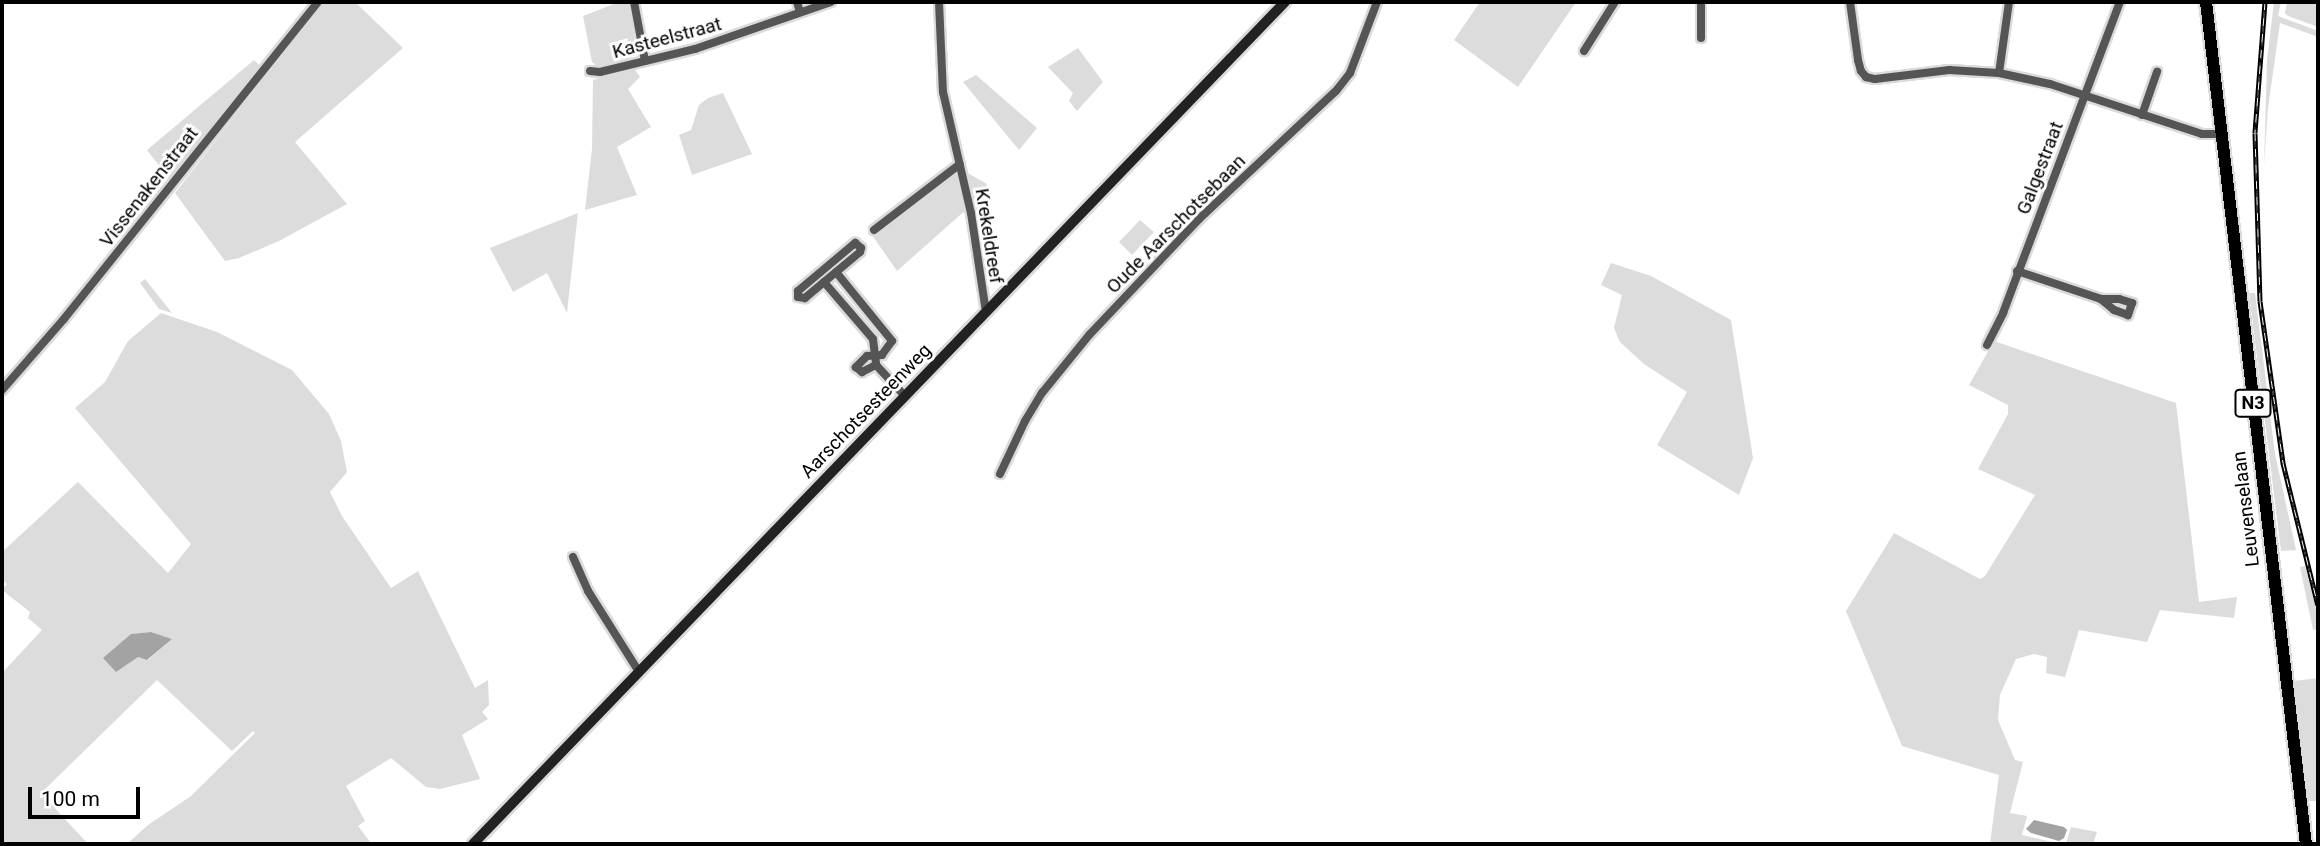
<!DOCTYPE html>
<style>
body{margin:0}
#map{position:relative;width:2320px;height:846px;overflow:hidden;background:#fff;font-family:Roboto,sans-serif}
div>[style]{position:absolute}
.green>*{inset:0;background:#dcdcdc}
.water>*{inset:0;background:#a3a3a3}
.roads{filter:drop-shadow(2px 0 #dbdbdb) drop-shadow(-2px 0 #dbdbdb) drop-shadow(0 2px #dbdbdb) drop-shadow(0 -2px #dbdbdb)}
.street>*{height:8px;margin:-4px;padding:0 4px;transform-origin:4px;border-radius:4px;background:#555}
.secondary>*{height:10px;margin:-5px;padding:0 5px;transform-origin:5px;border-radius:5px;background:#222}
.primary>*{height:12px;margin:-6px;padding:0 6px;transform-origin:6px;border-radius:6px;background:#000}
.rail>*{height:5px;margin-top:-2.5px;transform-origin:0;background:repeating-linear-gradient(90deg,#fff 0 8px,#000 0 16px);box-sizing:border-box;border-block:2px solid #000}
span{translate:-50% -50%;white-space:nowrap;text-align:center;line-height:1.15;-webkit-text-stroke:6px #fff;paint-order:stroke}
.shield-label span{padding:2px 5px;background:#fff;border:2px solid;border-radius:5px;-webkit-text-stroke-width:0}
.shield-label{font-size:18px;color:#000;font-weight:700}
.street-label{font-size:19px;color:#000}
.frame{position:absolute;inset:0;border:4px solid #000;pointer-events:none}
.scale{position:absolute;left:28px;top:787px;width:112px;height:32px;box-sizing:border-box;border:4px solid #000;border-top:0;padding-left:9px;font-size:21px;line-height:24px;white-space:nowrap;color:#000;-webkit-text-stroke:5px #fff;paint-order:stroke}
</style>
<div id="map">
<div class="green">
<i style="clip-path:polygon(324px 2px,355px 2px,403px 48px,295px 142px,347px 204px,279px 241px,239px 258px,225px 261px,175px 193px)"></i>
<i style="clip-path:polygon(619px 2px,628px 2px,636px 50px,631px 58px,597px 66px,592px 62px,583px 16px)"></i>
<i style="clip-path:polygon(1480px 2px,1576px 2px,1518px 87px,1454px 40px)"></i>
<i style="clip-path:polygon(2274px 2px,2281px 2px,2278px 16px,2318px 31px,2318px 37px,2280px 23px,2268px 108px,2264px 166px,2267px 60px)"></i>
<i style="clip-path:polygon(2287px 3px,2318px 4px,2318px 27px,2288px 16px,2285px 13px)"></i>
<i style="clip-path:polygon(1078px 48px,1103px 82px,1077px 111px,1069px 101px,1073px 93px,1048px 67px)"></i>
<i style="clip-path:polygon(254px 60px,260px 66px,169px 178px,147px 150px)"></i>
<i style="clip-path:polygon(633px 67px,640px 77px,628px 89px,651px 127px,617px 147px,637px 195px,585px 210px,592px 149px,593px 80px)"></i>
<i style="clip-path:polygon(976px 75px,1037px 128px,1019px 150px,963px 82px)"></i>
<i style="clip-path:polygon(723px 93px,752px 154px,692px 175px,679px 135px,691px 130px,699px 105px,708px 98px)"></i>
<i style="clip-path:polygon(958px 169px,968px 208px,897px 271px,872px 235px)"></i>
<i style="clip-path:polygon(964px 171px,987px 184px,975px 219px)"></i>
<i style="clip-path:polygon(578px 213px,567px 313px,547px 273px,513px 292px,490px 248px)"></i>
<i style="clip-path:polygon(1140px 220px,1154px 232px,1132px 255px,1119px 242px)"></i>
<i style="clip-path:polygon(1611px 263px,1651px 276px,1731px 320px,1753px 458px,1739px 495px,1657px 445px,1687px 392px,1644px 364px,1620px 342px,1614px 328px,1622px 295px,1601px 285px)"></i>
<i style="clip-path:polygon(145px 279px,172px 313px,159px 309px,140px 283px)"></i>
<i style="clip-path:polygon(2249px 293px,2255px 293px,2275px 454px,2296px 550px,2281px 551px)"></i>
<i style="clip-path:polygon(evenodd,161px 313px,217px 332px,292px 370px,329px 414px,341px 441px,347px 472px,330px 492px,342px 516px,391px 588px,418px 571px,475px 688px,488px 680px,489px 705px,482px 712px,488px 719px,462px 735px,480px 779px,440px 789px,426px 787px,391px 758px,346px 786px,365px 821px,358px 826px,370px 842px,367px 844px,127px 844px,148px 825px,191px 796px,255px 733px,253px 731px,232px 751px,157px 680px,41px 793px,88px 844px,2px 844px,2px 673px,42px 630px,28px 618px,30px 612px,2px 590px,7px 584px,2px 579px,2px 552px,78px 482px,168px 573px,191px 544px,75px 408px,105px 382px,128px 341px,161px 313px,151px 632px,172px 639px,148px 660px,138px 657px,131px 634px,151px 632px)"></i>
<i style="clip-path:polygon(1994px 341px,2176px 403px,2199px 602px,2237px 597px,2234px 618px,2160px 610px,2147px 642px,2079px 630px,2065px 677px,2046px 673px,2047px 657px,2034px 654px,2016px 659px,2000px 695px,1998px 720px,2015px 760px,2023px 762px,2010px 813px,2027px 816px,2022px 835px,2060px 844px,1990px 844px,1999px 775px,1902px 746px,1846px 611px,1894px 533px,1980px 579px,1985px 576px,2035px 495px,1978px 469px,2008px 414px,2008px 405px,1969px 385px)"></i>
<i style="clip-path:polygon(2305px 566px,2318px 616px,2318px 629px,2313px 630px,2300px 567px)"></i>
<i style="clip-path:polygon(2318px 678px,2318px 801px,2307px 801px,2294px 681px)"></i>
<i style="clip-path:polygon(2071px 827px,2097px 832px,2093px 844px,2066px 844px)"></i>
</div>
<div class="water">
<i style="clip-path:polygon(151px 632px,172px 639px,147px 660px,138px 657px,116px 672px,103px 658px,131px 634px)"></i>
<i style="clip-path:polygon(2034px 820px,2064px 827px,2067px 830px,2064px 838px,2059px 841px,2031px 833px,2026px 829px)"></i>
</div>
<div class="roads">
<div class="street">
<i style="left:634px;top:2px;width:60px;rotate:79.4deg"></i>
<i style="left:797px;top:2px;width:10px;rotate:73deg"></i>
<i style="left:939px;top:2px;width:90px;rotate:87.5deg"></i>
<i style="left:943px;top:92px;width:124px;rotate:77deg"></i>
<i style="left:971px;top:213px;width:100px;rotate:81.4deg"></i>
<i style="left:1701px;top:2px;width:36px;rotate:90deg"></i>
<i style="left:1850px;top:2px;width:59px;rotate:82.1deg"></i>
<i style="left:1858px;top:60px;width:11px;rotate:75deg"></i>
<i style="left:1861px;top:71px;width:8px;rotate:50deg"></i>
<i style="left:1866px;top:77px;width:9px;rotate:13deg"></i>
<i style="left:1875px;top:79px;width:75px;rotate:-6.9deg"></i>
<i style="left:1949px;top:70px;width:50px;rotate:3.4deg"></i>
<i style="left:1999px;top:73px;width:52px;rotate:12.2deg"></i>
<i style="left:2050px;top:84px;width:160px;rotate:18.2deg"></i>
<i style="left:2202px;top:134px;width:20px"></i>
<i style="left:1584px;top:51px;width:58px;rotate:-57.7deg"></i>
<i style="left:590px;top:71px;width:10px;rotate:6deg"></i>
<i style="left:600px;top:72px;width:98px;rotate:-13.6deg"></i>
<i style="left:695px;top:49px;width:144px;rotate:-19.1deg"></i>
<i style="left:1999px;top:73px;width:72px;rotate:-82deg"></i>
<i style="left:2142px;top:115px;width:46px;rotate:-70.8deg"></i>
<i style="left:874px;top:230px;width:108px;rotate:-37.5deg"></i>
<i style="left:855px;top:243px;width:8px;rotate:40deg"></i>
<i style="left:861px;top:248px;width:4px;rotate:104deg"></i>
<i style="left:860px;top:252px;width:72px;rotate:140.1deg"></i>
<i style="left:805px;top:298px;width:7px;rotate:-172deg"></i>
<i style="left:798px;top:297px;width:6px;rotate:-90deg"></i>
<i style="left:798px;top:291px;width:75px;rotate:-40.1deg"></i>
<i style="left:2017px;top:271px;width:89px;rotate:18.4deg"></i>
<i style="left:2101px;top:299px;width:18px"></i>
<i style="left:2119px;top:299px;width:14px;rotate:17deg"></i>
<i style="left:2132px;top:303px;width:13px;rotate:108deg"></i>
<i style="left:2128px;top:315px;width:15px;rotate:-160deg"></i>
<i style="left:2114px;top:310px;width:17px;rotate:-140deg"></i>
<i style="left:836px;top:272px;width:89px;rotate:50.9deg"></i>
<i style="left:892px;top:341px;width:17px;rotate:126deg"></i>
<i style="left:882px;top:355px;width:15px;rotate:176deg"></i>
<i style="left:867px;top:356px;width:16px;rotate:135deg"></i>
<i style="left:856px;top:367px;width:8px;rotate:40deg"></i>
<i style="left:862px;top:372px;width:16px;rotate:-27deg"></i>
<i style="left:824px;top:282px;width:75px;rotate:49.3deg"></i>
<i style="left:873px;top:339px;width:26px;rotate:83deg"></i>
<i style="left:876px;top:365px;width:42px;rotate:46.9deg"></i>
<i style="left:1987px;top:345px;width:36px;rotate:-63deg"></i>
<i style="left:2003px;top:313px;width:332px;rotate:-69.4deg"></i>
<i style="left:2px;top:390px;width:94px;rotate:-48.9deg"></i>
<i style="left:64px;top:319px;width:406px;rotate:-51.3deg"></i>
<i style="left:1000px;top:474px;width:59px;rotate:-64.7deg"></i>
<i style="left:1025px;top:421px;width:33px;rotate:-59deg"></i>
<i style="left:1042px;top:393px;width:76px;rotate:-50.9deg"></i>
<i style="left:1090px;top:334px;width:158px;rotate:-46.5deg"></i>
<i style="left:1199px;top:219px;width:187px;rotate:-43.1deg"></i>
<i style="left:1336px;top:91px;width:23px;rotate:-52deg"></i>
<i style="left:1350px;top:73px;width:76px;rotate:-69.2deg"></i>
<i style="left:573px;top:557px;width:37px;rotate:66deg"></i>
<i style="left:588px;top:591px;width:96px;rotate:57.8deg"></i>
</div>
<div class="secondary">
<i style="left:473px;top:844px;width:1170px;rotate:-46.04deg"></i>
</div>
<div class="primary">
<i style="left:2206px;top:2px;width:848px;rotate:83.23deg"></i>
</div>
</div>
<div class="rail">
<i style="left:2265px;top:2px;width:131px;rotate:94.4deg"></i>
<i style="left:2255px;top:133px;width:168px;rotate:88.3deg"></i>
<i style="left:2260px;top:301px;width:164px;rotate:81.9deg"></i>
<i style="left:2283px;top:463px;width:146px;rotate:76.2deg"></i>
</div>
<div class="shield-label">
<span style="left:2253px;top:403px">N3</span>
</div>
<div class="street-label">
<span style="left:667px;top:38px;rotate:-15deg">Kasteelstraat</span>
<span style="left:2040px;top:168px;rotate:-69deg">Galgestraat</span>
<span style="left:149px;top:187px;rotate:-52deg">Vissenakenstraat</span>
<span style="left:1176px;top:224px;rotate:-45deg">Oude Aarschotsebaan</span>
<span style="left:989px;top:236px;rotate:81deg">Krekeldreef</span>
<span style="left:866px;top:411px;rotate:-46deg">Aarschotsesteenweg</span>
<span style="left:2246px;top:509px;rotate:-97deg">Leuvenselaan</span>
</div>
<div class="frame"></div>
<div class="scale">100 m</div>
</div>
